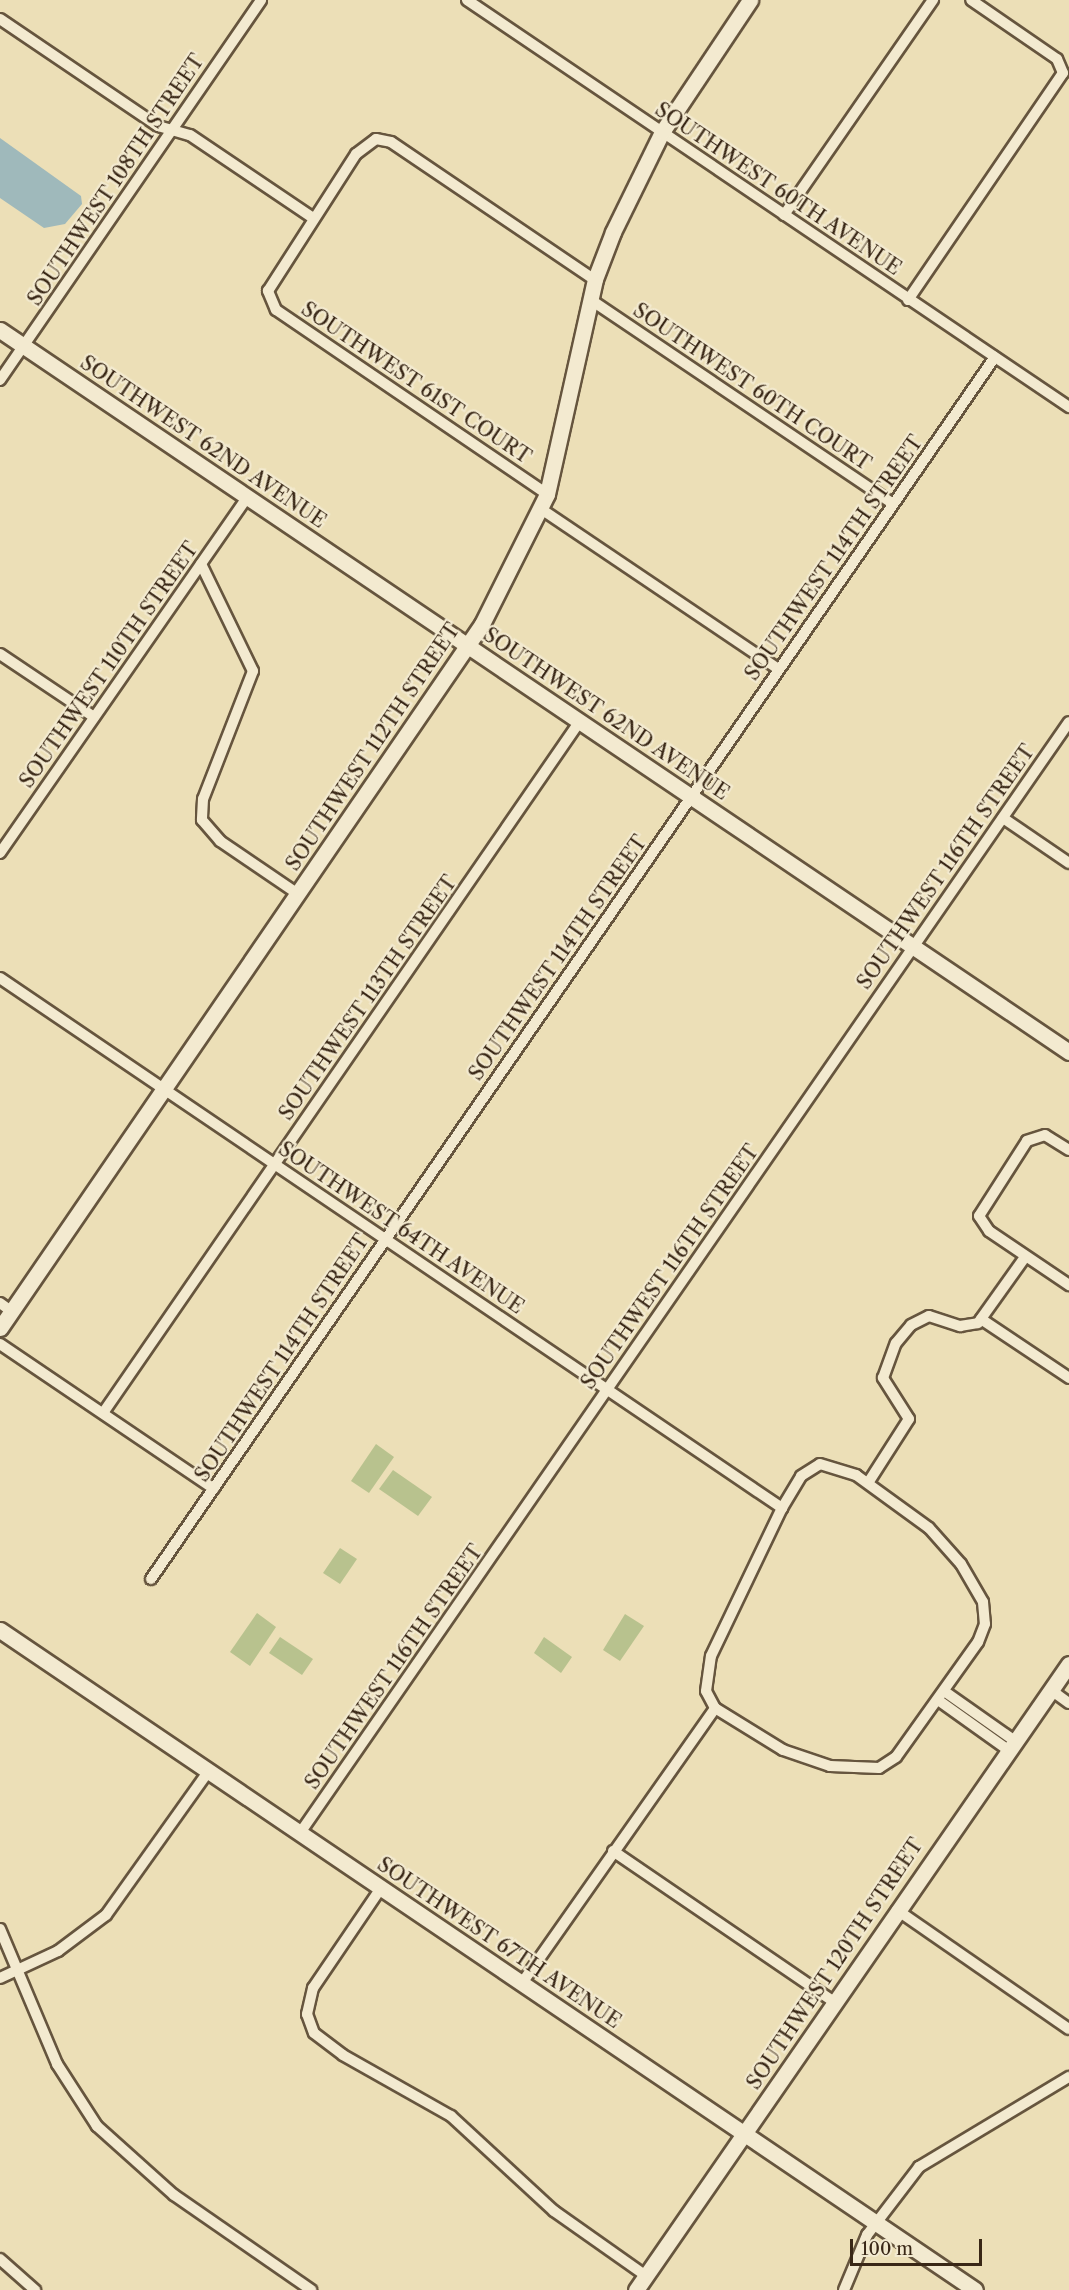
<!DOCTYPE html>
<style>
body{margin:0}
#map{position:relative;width:1069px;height:2290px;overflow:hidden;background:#ecdfb7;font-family:"Libre Caslon Text",serif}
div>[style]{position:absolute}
.green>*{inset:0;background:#b8c28e}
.water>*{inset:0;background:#9fb9bb}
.roads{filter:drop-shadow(2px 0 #66553e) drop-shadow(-2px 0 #66553e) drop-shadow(0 2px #66553e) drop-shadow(0 -2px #66553e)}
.street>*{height:10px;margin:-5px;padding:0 5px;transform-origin:5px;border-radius:5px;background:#f3ead0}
.secondary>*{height:15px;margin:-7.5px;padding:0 7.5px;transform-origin:7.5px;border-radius:7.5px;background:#f3ead0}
span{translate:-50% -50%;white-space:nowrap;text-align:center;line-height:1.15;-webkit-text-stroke:4.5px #f3ead0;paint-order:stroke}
.street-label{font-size:20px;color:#392716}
.scale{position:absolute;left:850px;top:2239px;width:132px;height:27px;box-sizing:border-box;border:3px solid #392716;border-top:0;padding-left:8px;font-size:18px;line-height:21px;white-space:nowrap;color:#392716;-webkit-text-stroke:4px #f3ead0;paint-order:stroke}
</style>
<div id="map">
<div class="green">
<i style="clip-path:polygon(376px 1444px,394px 1457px,369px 1493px,351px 1481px)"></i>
<i style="clip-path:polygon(393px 1470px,432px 1497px,418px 1516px,379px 1489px)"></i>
<i style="clip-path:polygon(340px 1548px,357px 1559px,340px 1584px,323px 1573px)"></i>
<i style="clip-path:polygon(257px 1613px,276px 1627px,250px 1666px,230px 1652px)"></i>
<i style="clip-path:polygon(625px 1614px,644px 1626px,620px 1661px,603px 1650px)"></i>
<i style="clip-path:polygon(280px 1637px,313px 1659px,302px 1675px,269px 1653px)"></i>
<i style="clip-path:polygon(544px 1637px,572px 1657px,561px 1673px,534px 1653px)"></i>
</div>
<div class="water">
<i style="clip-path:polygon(0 138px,81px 196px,82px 204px,65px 224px,44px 228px,0 198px)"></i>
</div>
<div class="roads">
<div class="street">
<i style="left:467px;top:0;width:727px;rotate:34.06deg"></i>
<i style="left:0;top:19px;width:191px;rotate:34.1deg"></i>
<i style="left:158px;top:126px;width:33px;rotate:16deg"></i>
<i style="left:190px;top:135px;width:148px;rotate:34deg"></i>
<i style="left:784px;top:215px;width:262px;rotate:-55.3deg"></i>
<i style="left:591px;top:300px;width:364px;rotate:34deg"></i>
<i style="left:908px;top:300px;width:275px;rotate:-55.7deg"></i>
<i style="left:1063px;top:73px;width:15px;rotate:-113deg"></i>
<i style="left:1057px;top:59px;width:104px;rotate:-145.5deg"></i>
<i style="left:0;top:380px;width:461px;rotate:-55.5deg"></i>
<i style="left:547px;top:494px;width:328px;rotate:-145.8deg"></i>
<i style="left:276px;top:310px;width:21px;rotate:-113deg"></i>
<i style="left:268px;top:291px;width:163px;rotate:-57.3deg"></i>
<i style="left:356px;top:154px;width:25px;rotate:-37deg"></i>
<i style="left:376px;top:139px;width:15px;rotate:11deg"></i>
<i style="left:391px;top:142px;width:246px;rotate:34.1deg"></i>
<i style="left:541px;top:509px;width:286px;rotate:34deg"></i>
<i style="left:201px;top:564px;width:119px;rotate:64.1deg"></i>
<i style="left:253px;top:671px;width:137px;rotate:111.3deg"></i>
<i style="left:203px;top:799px;width:21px;rotate:93deg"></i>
<i style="left:202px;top:820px;width:28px;rotate:49deg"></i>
<i style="left:220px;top:841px;width:94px;rotate:34.2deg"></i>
<i style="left:0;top:654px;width:113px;rotate:33.8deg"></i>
<i style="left:1003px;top:818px;width:80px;rotate:34.3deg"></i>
<i style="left:0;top:853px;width:432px;rotate:-55.2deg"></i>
<i style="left:0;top:978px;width:945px;rotate:34.13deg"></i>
<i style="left:1069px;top:1150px;width:28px;rotate:-148deg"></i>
<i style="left:1045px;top:1135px;width:19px;rotate:162deg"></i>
<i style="left:1027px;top:1141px;width:89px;rotate:122.6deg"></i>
<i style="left:979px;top:1216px;width:18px;rotate:56deg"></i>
<i style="left:989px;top:1231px;width:97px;rotate:34deg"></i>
<i style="left:0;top:1303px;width:14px;rotate:36deg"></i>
<i style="left:981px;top:1319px;width:106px;rotate:33.8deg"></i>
<i style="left:0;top:1344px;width:258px;rotate:34.1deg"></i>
<i style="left:103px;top:1413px;width:840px;rotate:-55.42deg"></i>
<i style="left:820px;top:1464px;width:38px;rotate:17deg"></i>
<i style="left:856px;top:1475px;width:90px;rotate:36deg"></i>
<i style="left:929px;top:1528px;width:48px;rotate:48.4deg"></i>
<i style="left:961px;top:1564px;width:44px;rotate:59.9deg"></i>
<i style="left:983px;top:1602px;width:22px;rotate:85deg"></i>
<i style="left:985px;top:1624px;width:19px;rotate:111deg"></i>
<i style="left:978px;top:1642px;width:141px;rotate:125.5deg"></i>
<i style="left:896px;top:1757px;width:20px;rotate:147deg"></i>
<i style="left:879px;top:1768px;width:49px;rotate:-177.7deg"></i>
<i style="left:830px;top:1766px;width:50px;rotate:-161.2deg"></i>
<i style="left:783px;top:1750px;width:80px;rotate:-148.3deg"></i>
<i style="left:715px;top:1708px;width:19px;rotate:-118deg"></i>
<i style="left:706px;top:1691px;width:35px;rotate:-82deg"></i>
<i style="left:711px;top:1656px;width:164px;rotate:-64.4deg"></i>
<i style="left:782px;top:1508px;width:37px;rotate:-59deg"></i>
<i style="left:801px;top:1476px;width:22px;rotate:-32deg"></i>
<i style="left:868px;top:1483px;width:76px;rotate:-57.4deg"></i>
<i style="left:909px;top:1419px;width:49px;rotate:-122.4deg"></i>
<i style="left:883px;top:1378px;width:37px;rotate:-70deg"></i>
<i style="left:896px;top:1343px;width:23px;rotate:-50deg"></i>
<i style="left:911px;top:1325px;width:20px;rotate:-27deg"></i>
<i style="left:929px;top:1316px;width:33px;rotate:18deg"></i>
<i style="left:960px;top:1326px;width:18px;rotate:-9deg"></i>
<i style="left:978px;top:1323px;width:81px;rotate:-54.5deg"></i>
<i style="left:151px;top:1579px;width:1485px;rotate:-55.37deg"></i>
<i style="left:1051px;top:1690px;width:22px;rotate:36deg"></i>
<i style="left:944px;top:1691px;width:87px;rotate:35.2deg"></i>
<i style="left:938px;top:1700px;width:86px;rotate:35.5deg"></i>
<i style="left:300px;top:1833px;width:1351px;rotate:-55.31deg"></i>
<i style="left:613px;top:1851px;width:268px;rotate:34.3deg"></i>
<i style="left:381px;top:1888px;width:121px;rotate:124.2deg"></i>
<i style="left:313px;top:1988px;width:27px;rotate:103deg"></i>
<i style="left:307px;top:2014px;width:20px;rotate:70deg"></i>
<i style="left:314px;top:2033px;width:36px;rotate:37deg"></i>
<i style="left:343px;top:2055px;width:124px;rotate:29.5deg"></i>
<i style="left:451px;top:2116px;width:140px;rotate:42.7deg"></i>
<i style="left:554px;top:2211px;width:113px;rotate:35.2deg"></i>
<i style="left:897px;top:1910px;width:209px;rotate:34.7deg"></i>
<i style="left:0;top:1929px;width:147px;rotate:67.1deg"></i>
<i style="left:57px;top:2064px;width:74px;rotate:57.2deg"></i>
<i style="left:97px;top:2126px;width:103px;rotate:41.9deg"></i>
<i style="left:174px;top:2195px;width:167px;rotate:34.7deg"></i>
<i style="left:0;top:1978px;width:64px;rotate:-25deg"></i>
<i style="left:58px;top:1951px;width:60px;rotate:-36.9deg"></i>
<i style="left:106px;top:1915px;width:176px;rotate:-54.5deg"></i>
<i style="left:522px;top:1983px;width:336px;rotate:-54.9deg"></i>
<i style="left:0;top:2259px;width:47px;rotate:41.5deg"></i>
<i style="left:844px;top:2290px;width:60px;rotate:-67.3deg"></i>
<i style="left:867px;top:2235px;width:86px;rotate:-52.6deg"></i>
<i style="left:919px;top:2167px;width:175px;rotate:-31deg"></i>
</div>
<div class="secondary">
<i style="left:0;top:330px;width:1290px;rotate:34.03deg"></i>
<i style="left:0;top:1328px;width:853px;rotate:-55.6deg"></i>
<i style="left:482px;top:624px;width:145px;rotate:-63.4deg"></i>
<i style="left:547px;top:494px;width:220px;rotate:-77.4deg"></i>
<i style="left:595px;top:279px;width:50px;rotate:-69deg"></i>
<i style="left:613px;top:232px;width:111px;rotate:-63.9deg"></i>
<i style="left:662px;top:132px;width:159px;rotate:-56.3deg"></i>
<i style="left:0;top:1630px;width:1177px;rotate:34.09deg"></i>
<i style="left:636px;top:2290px;width:761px;rotate:-55.33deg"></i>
</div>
</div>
<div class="street-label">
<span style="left:116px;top:180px;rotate:-56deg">SOUTHWEST 108TH STREET</span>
<span style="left:778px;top:189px;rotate:34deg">SOUTHWEST 60TH AVENUE</span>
<span style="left:416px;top:383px;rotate:34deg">SOUTHWEST 61ST COURT</span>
<span style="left:752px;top:387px;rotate:34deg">SOUTHWEST 60TH COURT</span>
<span style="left:203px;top:442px;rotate:34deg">SOUTHWEST 62ND AVENUE</span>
<span style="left:834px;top:558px;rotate:-55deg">SOUTHWEST 114TH STREET</span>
<span style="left:109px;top:665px;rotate:-55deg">SOUTHWEST 110TH STREET</span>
<span style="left:606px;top:714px;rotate:34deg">SOUTHWEST 62ND AVENUE</span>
<span style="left:373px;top:747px;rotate:-56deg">SOUTHWEST 112TH STREET</span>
<span style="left:946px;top:867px;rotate:-55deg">SOUTHWEST 116TH STREET</span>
<span style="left:558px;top:958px;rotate:-55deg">SOUTHWEST 114TH STREET</span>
<span style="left:368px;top:998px;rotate:-55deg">SOUTHWEST 113TH STREET</span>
<span style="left:401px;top:1228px;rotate:34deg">SOUTHWEST 64TH AVENUE</span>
<span style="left:670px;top:1267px;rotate:-55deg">SOUTHWEST 116TH STREET</span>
<span style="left:282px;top:1358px;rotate:-56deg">SOUTHWEST 114TH STREET</span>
<span style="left:394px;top:1667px;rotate:-55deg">SOUTHWEST 116TH STREET</span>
<span style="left:499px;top:1943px;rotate:34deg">SOUTHWEST 67TH AVENUE</span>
<span style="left:835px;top:1964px;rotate:-56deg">SOUTHWEST 120TH STREET</span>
</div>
<div class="scale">100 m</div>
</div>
